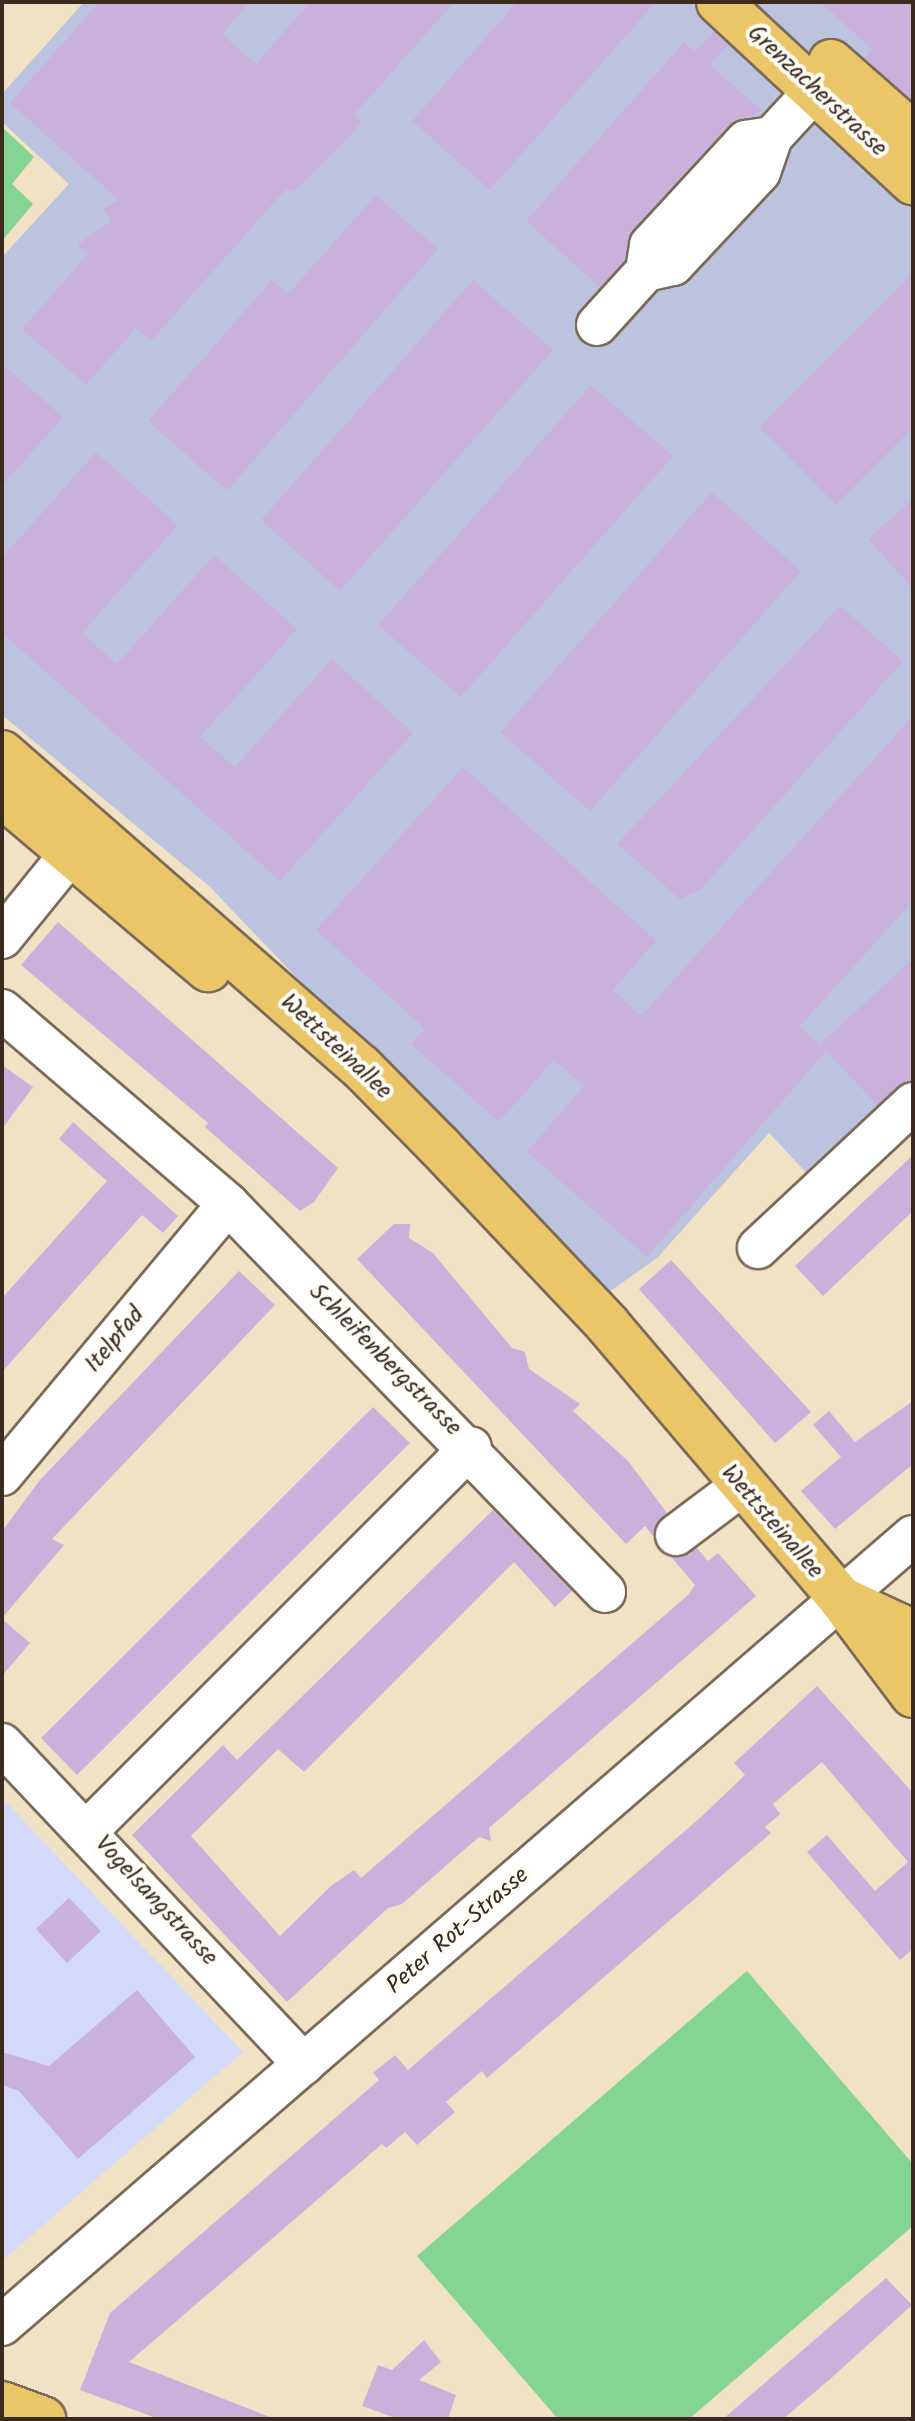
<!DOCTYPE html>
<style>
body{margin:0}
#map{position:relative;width:915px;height:2421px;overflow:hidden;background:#f1e2c5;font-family:Kalam,sans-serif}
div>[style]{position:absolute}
.built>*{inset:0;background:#d3d9f9}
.industrial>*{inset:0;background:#bcc3de}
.green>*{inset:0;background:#84d494}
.building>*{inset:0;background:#cab1db}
.roads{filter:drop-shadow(2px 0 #7b6a58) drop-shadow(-2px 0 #7b6a58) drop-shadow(0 2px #7b6a58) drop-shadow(0 -2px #7b6a58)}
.minor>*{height:40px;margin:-20px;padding:0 20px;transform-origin:20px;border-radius:20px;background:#fff}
.major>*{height:44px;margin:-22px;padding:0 22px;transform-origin:22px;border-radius:22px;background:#ebc669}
span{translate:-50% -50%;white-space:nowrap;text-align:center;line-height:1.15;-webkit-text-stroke:8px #fdfcf7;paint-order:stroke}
.street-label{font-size:24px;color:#3b2a1e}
.frame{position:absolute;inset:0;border:4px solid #3b2a1e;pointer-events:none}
</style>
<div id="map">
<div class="built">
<i style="clip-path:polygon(2px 1798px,243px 2052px,2px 2261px)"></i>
</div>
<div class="industrial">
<i style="clip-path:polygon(84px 2px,913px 2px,913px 1091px,815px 1182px,769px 1133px,657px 1258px,602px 1297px,209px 886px,2px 715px,2px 257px,69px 184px,2px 122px,2px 94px)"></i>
</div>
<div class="green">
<i style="clip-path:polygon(2px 127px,34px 157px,12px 184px,33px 204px,2px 241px)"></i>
<i style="clip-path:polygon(747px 1971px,913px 2164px,913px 2226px,689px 2419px,558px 2419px,417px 2256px)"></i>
</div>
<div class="building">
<i style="clip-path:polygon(99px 2px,250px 2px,222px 34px,256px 64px,310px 2px,454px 2px,354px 115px,362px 122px,344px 143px,294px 192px,286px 189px,151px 341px,136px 328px,86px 385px,22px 329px,88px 254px,77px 245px,111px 221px,104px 208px,119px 200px,10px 103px)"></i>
<i style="clip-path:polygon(517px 2px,656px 2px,490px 190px,412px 121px)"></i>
<i style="clip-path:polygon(820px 2px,913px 2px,913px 101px,864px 58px,872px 49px)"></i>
<i style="clip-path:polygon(714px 31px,728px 45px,710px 65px,762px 111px,729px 125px,633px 229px,624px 261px,600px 287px,526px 221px,684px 42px,695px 52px)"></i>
<i style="clip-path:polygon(376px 195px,438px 249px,227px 491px,148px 421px,272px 280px,288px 294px)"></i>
<i style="clip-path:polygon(913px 273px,913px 428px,836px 505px,759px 427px)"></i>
<i style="clip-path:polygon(473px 280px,553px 350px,340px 591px,261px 520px)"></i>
<i style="clip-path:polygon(2px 364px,63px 417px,2px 486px)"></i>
<i style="clip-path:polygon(591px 385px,673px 456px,461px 697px,378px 625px)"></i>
<i style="clip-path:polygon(96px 452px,178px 525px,82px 633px,117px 664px,214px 555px,297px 629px,200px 737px,235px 767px,332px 659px,413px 733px,280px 881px,2px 633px,2px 558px)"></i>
<i style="clip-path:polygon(712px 492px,801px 571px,590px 811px,500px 732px)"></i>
<i style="clip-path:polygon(913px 499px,913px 589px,868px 539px)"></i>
<i style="clip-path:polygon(840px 606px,903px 661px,701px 889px,680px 899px,617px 844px)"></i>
<i style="clip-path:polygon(913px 716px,913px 901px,800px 1026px,826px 1051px,647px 1257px,527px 1152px,584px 1086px,554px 1060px,499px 1122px,411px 1044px,425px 1029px,316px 930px,463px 767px,656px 941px,613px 990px,641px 1016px)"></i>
<i style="clip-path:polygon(58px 922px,338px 1168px,314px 1202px,300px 1211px,205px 1127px,208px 1123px,21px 965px)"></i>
<i style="clip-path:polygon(913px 959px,913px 1076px,877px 1105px,820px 1044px)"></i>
<i style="clip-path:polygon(2px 1065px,33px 1087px,2px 1129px)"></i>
<i style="clip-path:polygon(73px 1122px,178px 1216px,163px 1233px,142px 1215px,2px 1372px,2px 1298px,107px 1181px,59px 1139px)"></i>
<i style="clip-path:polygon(913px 1155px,913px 1211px,823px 1296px,795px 1266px)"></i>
<i style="clip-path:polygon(394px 1224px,410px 1224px,409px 1238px,433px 1253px,512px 1348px,525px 1352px,529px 1369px,580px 1404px,573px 1411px,628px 1461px,667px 1513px,653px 1536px,645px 1526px,626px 1544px,357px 1259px)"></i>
<i style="clip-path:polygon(671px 1260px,811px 1412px,775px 1443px,639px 1289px)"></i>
<i style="clip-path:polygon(239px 1271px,275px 1305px,52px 1539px,64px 1545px,2px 1618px,2px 1531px,40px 1480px)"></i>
<i style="clip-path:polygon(913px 1401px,913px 1464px,835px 1529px,801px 1491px,841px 1457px,813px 1425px,829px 1411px,855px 1442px)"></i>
<i style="clip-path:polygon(373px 1407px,410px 1443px,77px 1775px,41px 1738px)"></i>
<i style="clip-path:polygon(493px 1510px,572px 1591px,555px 1607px,514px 1562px,304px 1772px,278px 1749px,191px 1836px,280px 1936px,331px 1886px,354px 1870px,361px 1878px,688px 1595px,695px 1585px,671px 1557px,697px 1548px,708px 1561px,718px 1553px,756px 1596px,489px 1828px,491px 1841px,479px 1837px,402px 1904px,388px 1908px,287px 2002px,132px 1835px,223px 1745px,237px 1760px)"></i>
<i style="clip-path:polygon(2px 1619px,30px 1643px,2px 1676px)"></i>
<i style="clip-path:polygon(817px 1686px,913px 1793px,913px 1949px,900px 1960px,807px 1852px,827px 1835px,875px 1891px,908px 1862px,822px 1762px,773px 1804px,780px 1814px,765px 1827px,771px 1833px,487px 2078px,482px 2071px,446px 2102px,455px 2112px,417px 2145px,405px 2132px,386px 2148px,382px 2144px,129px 2362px,275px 2419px,159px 2419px,80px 2390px,110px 2313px,379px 2080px,373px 2073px,395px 2055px,408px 2070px,701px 1817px,745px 1775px,734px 1763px)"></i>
<i style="clip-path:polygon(69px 1898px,101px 1931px,67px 1963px,36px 1929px)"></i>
<i style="clip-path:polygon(137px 1990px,195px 2057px,78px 2159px,19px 2091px,2px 2085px,2px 2052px,49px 2066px)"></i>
<i style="clip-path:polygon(886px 2278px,912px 2305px,829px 2380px,783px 2419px,723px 2419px)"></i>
<i style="clip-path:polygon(424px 2340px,441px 2362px,419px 2380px,456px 2395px,448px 2419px,398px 2419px,362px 2406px,378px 2365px,392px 2370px)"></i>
</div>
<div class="roads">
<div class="minor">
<i style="left:646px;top:271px;width:28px;rotate:-13deg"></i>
<i style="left:673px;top:265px;width:127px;rotate:-46.9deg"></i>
<i style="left:760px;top:172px;width:37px;rotate:-71deg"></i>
<i style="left:772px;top:137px;width:68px;rotate:-47.4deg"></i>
<i style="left:597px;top:325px;width:73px;rotate:-47.8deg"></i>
<i style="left:646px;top:271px;width:26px;rotate:-81deg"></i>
<i style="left:650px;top:245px;width:142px;rotate:-47.3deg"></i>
<i style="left:746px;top:141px;width:26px;rotate:-9deg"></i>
<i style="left:2px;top:938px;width:108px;rotate:-51deg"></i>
<i style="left:70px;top:854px;width:31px;rotate:-97deg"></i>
<i style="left:2px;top:1010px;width:298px;rotate:40.6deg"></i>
<i style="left:228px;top:1204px;width:541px;rotate:45.82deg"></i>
<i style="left:758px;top:1248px;width:212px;rotate:-43.1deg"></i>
<i style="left:2px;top:1475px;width:353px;rotate:-50.2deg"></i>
<i style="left:676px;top:1535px;width:80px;rotate:-36.9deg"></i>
<i style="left:2px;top:1744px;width:440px;rotate:46.7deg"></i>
<i style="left:89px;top:1829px;width:540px;rotate:-45deg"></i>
<i style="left:2px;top:2325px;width:1205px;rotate:-40.9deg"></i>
</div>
<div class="major">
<i style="left:719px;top:2px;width:265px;rotate:42.9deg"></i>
<i style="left:831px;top:62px;width:109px;rotate:41.3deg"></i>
<i style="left:2px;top:753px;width:477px;rotate:41.2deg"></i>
<i style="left:361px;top:1067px;width:111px;rotate:45.4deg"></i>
<i style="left:439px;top:1146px;width:246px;rotate:46.6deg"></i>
<i style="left:608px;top:1325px;width:360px;rotate:49.6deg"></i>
<i style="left:841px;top:1599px;width:120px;rotate:53.1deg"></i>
<i style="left:2px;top:795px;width:270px;rotate:40.2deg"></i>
<i style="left:841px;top:1599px;width:64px;rotate:25deg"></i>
<i style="left:899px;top:1626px;width:21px;rotate:49deg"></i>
<i style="left:2px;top:2404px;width:44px;rotate:20.1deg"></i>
</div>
</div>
<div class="street-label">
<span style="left:817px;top:91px;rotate:43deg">Grenzacherstrasse</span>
<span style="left:336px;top:1047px;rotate:43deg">Wettsteinallee</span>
<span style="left:115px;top:1340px;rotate:-50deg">Itelpfad</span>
<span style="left:385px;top:1360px;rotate:45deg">Schleifenbergstrasse</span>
<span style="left:772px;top:1522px;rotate:49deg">Wettsteinallee</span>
<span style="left:156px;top:1901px;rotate:47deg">Vogelsangstrasse</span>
<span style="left:458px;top:1931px;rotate:-41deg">Peter Rot-Strasse</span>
</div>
<div class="frame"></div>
</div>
